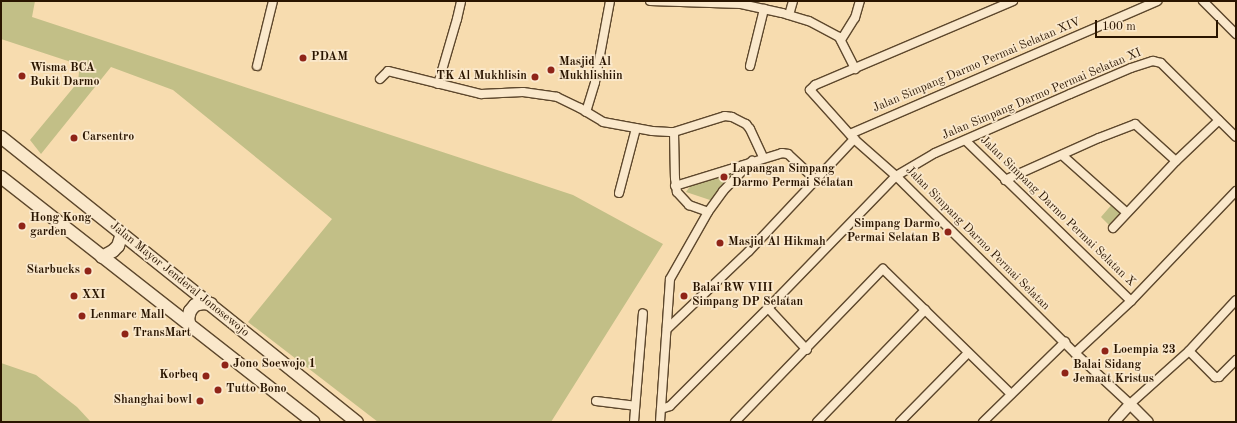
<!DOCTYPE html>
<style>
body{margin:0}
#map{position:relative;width:1237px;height:423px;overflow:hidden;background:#f7dcaf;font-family:"Old Standard TT",serif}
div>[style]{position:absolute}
.green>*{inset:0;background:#c2bf87}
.roads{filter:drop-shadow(1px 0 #5d472c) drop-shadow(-1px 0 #5d472c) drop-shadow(0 1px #5d472c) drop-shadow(0 -1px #5d472c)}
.minor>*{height:8px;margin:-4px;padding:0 4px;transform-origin:4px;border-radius:4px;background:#fae8cb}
.tertiary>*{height:10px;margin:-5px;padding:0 5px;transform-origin:5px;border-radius:5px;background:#fae8cb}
.secondary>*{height:12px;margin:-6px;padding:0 6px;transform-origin:6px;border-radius:6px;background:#fae8cb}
.dots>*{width:11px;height:11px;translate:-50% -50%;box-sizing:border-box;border:2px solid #fae8cb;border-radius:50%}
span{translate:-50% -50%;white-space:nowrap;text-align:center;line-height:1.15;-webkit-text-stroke:3.5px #fae8cb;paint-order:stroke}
.poi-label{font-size:12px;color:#2a1500;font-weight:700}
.left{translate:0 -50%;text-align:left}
.right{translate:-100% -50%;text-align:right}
.street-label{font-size:12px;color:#2a1500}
.frame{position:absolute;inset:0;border:2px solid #2a1500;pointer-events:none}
.scale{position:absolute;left:1095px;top:20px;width:123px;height:18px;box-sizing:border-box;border:2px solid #2a1500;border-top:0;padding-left:5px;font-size:12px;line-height:14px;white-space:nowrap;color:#2a1500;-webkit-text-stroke:3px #fae8cb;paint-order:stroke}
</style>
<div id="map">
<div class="green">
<i style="clip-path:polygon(1px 1px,35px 1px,32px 17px,573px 195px,663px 244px,551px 422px,378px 422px,248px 322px,332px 219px,173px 90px,111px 67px,41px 154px,30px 140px,78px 82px,79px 72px,74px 63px,1px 39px)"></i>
<i style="clip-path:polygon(740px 168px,713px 201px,686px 192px,691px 185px)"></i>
<i style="clip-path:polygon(1114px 202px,1119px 208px,1117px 210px,1121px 214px,1112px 228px,1101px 217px)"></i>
<i style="clip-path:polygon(1px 363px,36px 375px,77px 407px,91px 422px,1px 422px)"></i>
</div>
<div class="roads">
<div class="minor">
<i style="left:650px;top:1px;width:91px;rotate:1.9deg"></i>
<i style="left:741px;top:4px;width:42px;rotate:12.4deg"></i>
<i style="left:782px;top:13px;width:28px;rotate:17deg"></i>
<i style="left:809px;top:21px;width:34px;rotate:28deg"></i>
<i style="left:839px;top:37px;width:36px;rotate:63deg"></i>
<i style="left:1013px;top:1px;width:215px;rotate:157deg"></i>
<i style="left:815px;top:85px;width:7px;rotate:135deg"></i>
<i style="left:810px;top:90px;width:66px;rotate:48.1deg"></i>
<i style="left:854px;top:139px;width:56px;rotate:41.4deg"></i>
<i style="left:896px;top:176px;width:252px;rotate:44.7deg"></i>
<i style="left:1075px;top:353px;width:75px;rotate:42.8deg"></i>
<i style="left:1130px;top:404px;width:79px;rotate:-41.9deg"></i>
<i style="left:1189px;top:351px;width:69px;rotate:-47.3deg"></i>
<i style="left:1203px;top:1px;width:47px;rotate:45deg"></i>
<i style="left:789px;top:15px;width:15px;rotate:-74deg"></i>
<i style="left:841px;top:40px;width:26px;rotate:-58deg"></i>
<i style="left:855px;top:18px;width:18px;rotate:-74deg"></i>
<i style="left:257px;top:66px;width:67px;rotate:-76.2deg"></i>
<i style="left:750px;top:66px;width:59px;rotate:-76.2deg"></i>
<i style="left:380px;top:79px;width:11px;rotate:-45deg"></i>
<i style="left:388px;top:71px;width:96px;rotate:13.9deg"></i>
<i style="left:481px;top:94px;width:42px;rotate:-2.7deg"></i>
<i style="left:523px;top:92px;width:34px;rotate:8deg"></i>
<i style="left:557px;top:97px;width:25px;rotate:26deg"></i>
<i style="left:580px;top:108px;width:27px;rotate:31deg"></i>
<i style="left:603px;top:122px;width:50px;rotate:10.4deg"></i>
<i style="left:652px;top:131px;width:22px;rotate:3deg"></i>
<i style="left:674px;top:132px;width:53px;rotate:-17.4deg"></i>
<i style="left:725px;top:116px;width:7px;rotate:8deg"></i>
<i style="left:732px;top:117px;width:16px;rotate:27deg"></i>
<i style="left:746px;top:124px;width:6px;rotate:51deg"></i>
<i style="left:750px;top:129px;width:31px;rotate:65deg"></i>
<i style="left:438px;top:84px;width:68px;rotate:-73.7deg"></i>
<i style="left:457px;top:19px;width:18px;rotate:-77deg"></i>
<i style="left:586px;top:112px;width:31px;rotate:-73deg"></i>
<i style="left:595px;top:82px;width:82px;rotate:-79.5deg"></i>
<i style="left:674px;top:132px;width:46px;rotate:88.8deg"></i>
<i style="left:675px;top:178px;width:14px;rotate:82deg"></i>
<i style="left:677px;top:192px;width:18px;rotate:47deg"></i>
<i style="left:689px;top:205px;width:20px;rotate:20deg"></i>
<i style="left:850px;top:134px;width:335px;rotate:-23.4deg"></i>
<i style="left:966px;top:141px;width:230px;rotate:44.1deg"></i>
<i style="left:1062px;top:155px;width:86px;rotate:41.7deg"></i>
<i style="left:1005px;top:180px;width:103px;rotate:-24.1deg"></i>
<i style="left:1099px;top:138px;width:39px;rotate:-21deg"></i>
<i style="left:1135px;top:124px;width:55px;rotate:42.1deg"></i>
<i style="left:675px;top:186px;width:112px;rotate:-17.1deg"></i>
<i style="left:782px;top:153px;width:6px;rotate:9deg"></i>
<i style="left:788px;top:154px;width:37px;rotate:43deg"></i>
<i style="left:619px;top:193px;width:67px;rotate:-75.3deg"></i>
<i style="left:1113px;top:228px;width:92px;rotate:-46.8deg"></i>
<i style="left:1176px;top:161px;width:59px;rotate:-43.6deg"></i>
<i style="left:768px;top:308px;width:57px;rotate:47.1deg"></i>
<i style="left:667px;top:329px;width:113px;rotate:-43.6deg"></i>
<i style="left:749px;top:251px;width:154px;rotate:-46.8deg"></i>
<i style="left:1189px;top:351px;width:37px;rotate:45deg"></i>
<i style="left:1215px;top:377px;width:4px"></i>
<i style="left:1219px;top:377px;width:24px;rotate:-45deg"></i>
<i style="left:1075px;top:353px;width:76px;rotate:-42.9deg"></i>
<i style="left:1131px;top:301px;width:152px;rotate:-46.3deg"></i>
<i style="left:596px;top:401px;width:39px;rotate:7deg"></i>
<i style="left:661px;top:409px;width:9px;rotate:-18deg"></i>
<i style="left:670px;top:406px;width:139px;rotate:-45deg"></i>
<i style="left:768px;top:308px;width:184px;rotate:-45.9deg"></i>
<i style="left:896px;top:176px;width:45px;rotate:-30.5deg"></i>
<i style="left:935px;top:153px;width:147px;rotate:-23.6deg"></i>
<i style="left:1070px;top:94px;width:66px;rotate:-23.1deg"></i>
<i style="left:1131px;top:68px;width:23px;rotate:-18deg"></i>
<i style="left:1153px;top:61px;width:8px;rotate:14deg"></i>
<i style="left:1161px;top:63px;width:105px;rotate:44.6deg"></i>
<i style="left:634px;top:422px;width:109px;rotate:-85.3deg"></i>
<i style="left:660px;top:422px;width:143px;rotate:-86deg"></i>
<i style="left:670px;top:279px;width:77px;rotate:-60.4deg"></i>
<i style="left:708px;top:212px;width:26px;rotate:-54deg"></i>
<i style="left:723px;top:191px;width:42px;rotate:-46deg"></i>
<i style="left:735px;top:422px;width:213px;rotate:-46deg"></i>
<i style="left:883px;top:269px;width:179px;rotate:44.3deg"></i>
<i style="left:817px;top:422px;width:156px;rotate:-46deg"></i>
<i style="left:900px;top:422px;width:97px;rotate:-45.4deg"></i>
<i style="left:983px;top:422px;width:115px;rotate:-44.3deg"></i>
</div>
<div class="tertiary">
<i style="left:1114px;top:422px;width:24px;rotate:-48deg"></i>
<i style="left:1130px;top:404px;width:25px;rotate:45deg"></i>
</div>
<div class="secondary">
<i style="left:1px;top:137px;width:456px;rotate:38.7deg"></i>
<i style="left:1px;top:177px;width:397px;rotate:38.1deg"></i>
<i style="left:102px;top:257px;width:13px;rotate:-29deg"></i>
<i style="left:113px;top:251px;width:7px;rotate:-45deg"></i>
<i style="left:118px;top:246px;width:13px;rotate:-72deg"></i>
<i style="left:190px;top:326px;width:7px;rotate:-106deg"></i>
<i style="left:188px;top:319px;width:8px;rotate:-76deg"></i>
<i style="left:190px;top:311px;width:8px;rotate:-50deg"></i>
<i style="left:195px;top:305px;width:8px;rotate:-14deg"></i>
<i style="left:203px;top:303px;width:8px;rotate:7deg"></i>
</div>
</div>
<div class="dots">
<i style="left:303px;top:58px;background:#8f2418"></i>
<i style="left:551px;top:70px;background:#8f2418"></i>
<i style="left:22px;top:76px;background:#8f2418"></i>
<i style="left:535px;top:77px;background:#8f2418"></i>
<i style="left:74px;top:138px;background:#8f2418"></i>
<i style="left:724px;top:177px;background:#8f2418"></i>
<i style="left:22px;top:226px;background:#8f2418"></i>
<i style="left:948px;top:232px;background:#8f2418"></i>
<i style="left:720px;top:243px;background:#8f2418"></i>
<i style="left:88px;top:271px;background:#8f2418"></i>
<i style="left:74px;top:296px;background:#8f2418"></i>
<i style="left:684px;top:296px;background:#8f2418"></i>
<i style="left:82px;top:316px;background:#8f2418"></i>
<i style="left:125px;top:334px;background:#8f2418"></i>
<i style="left:1105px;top:351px;background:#8f2418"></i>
<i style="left:225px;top:365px;background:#8f2418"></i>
<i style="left:1065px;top:373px;background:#8f2418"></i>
<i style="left:206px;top:376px;background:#8f2418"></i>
<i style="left:218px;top:390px;background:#8f2418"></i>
<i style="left:200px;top:401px;background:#8f2418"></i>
</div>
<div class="poi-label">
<span class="left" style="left:311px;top:58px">PDAM</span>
<span class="left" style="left:559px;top:70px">Masjid Al<br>Mukhlishiin</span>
<span class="left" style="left:30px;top:76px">Wisma BCA<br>Bukit Darmo</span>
<span class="right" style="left:527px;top:77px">TK Al Mukhlisin</span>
<span class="left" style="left:82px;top:138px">Carsentro</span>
<span class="left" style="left:732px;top:177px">Lapangan Simpang<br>Darmo Permai Selatan</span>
<span class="left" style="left:30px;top:226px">Hong Kong<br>garden</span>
<span class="right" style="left:940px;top:232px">Simpang Darmo<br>Permai Selatan B</span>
<span class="left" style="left:728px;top:243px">Masjid Al Hikmah</span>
<span class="right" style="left:80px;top:271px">Starbucks</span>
<span class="left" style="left:692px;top:296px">Balai RW VIII<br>Simpang DP Selatan</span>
<span class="left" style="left:82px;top:296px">XXI</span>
<span class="left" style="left:90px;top:316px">Lenmarc Mall</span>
<span class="left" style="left:133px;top:334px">TransMart</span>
<span class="left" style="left:1113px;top:351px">Loempia 23</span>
<span class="left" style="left:233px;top:365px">Jono Soewojo 1</span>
<span class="left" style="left:1073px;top:373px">Balai Sidang<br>Jemaat Kristus</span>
<span class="right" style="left:198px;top:376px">Korbeq</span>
<span class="left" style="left:226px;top:390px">Tutto Bono</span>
<span class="right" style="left:192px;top:401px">Shanghai bowl</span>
</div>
<div class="street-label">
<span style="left:977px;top:66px;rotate:-23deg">Jalan Simpang Darmo Permai Selatan XIV</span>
<span style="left:1042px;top:95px;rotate:-23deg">Jalan Simpang Darmo Permai Selatan XI</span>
<span style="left:1057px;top:212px;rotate:44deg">Jalan Simpang Darmo Permai Selatan X</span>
<span style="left:977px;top:239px;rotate:45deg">Jalan Simpang Darmo Permai Selatan</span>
<span style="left:179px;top:280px;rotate:39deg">Jalan Mayor Jenderal Jonosewojo</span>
</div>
<div class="frame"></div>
<div class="scale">100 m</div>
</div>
